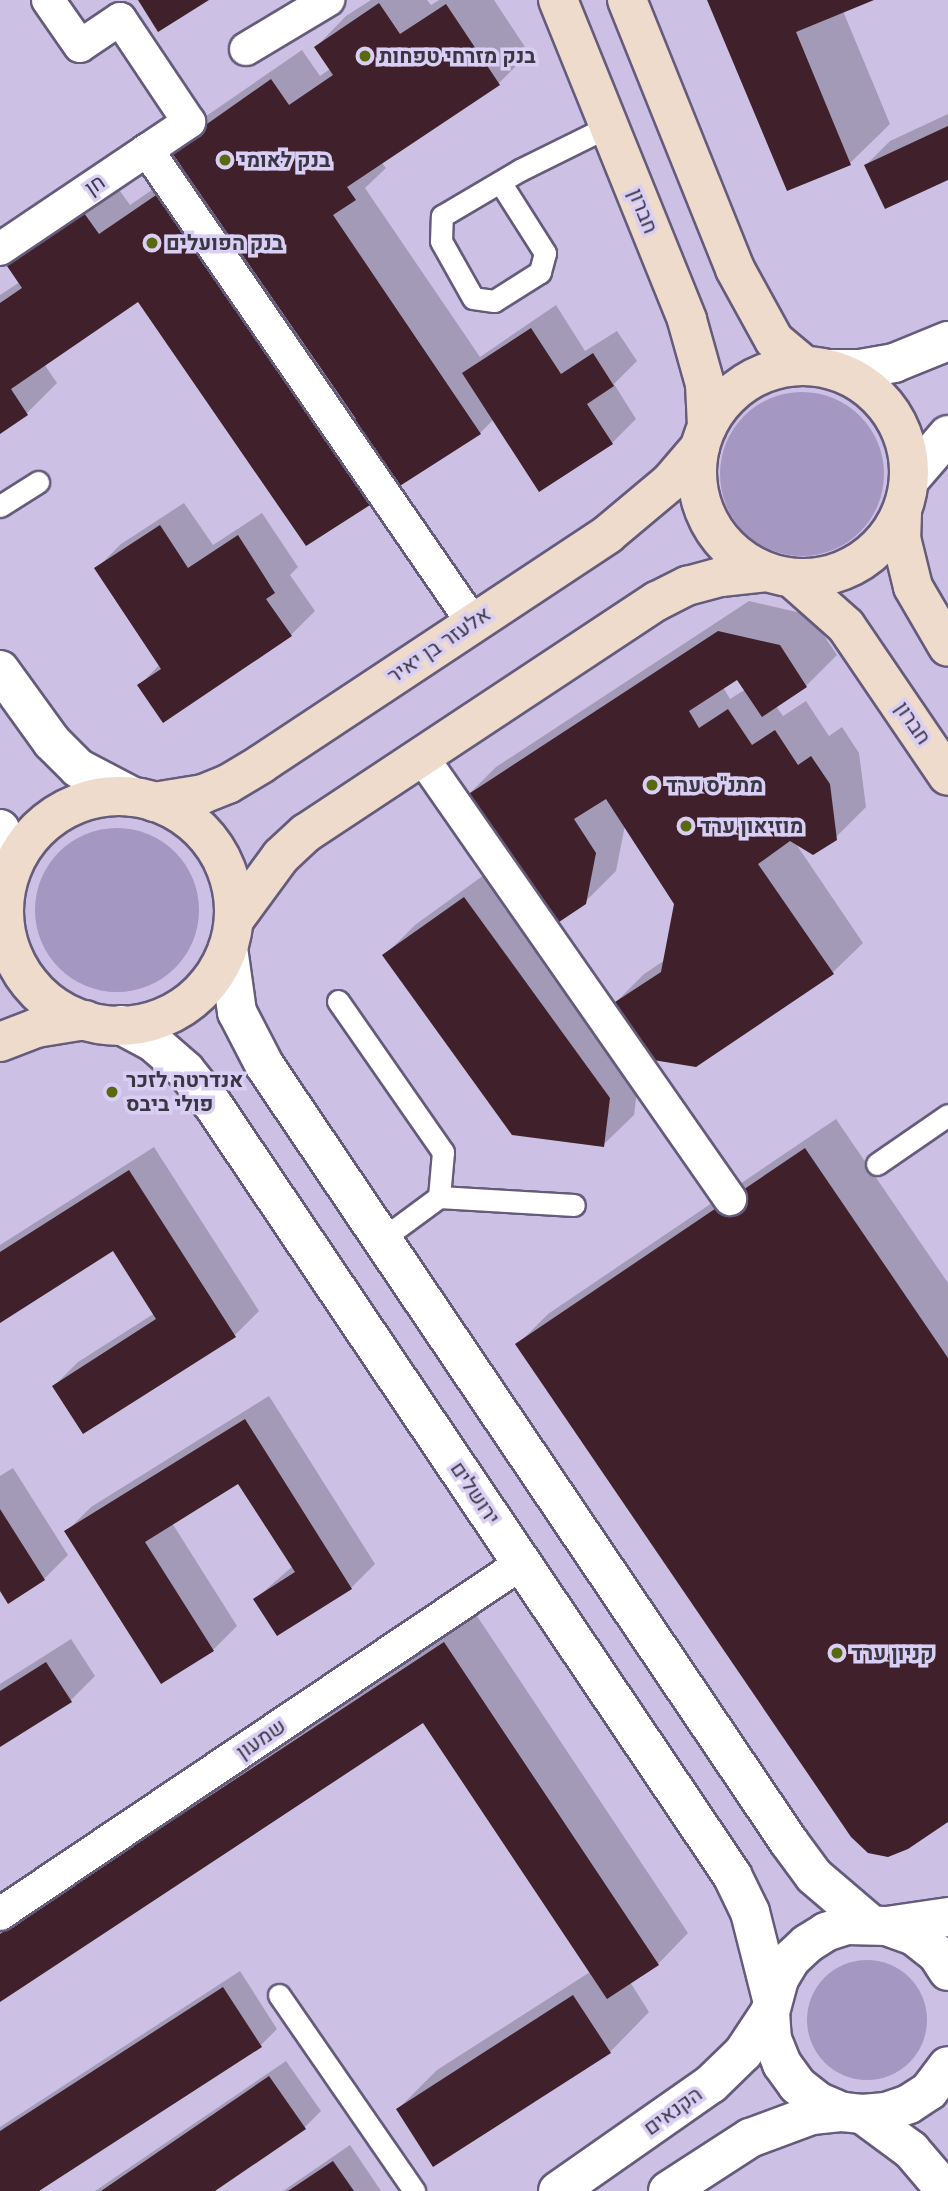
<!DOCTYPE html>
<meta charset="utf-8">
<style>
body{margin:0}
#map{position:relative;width:948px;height:2191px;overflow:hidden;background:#ccc1e5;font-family:"DM Sans",Heebo,sans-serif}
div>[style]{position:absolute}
.green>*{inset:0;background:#a497c2}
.round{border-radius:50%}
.shadow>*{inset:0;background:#0003}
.building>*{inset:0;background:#3f202b}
.roads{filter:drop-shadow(2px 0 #655b7b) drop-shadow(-2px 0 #655b7b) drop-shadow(0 2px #655b7b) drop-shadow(0 -2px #655b7b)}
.service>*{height:21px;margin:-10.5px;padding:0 10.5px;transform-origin:10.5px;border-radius:10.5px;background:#fff}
.pedestrian>*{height:32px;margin:-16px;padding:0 16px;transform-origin:16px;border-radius:16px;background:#fff}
.minor>*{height:38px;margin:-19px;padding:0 19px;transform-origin:19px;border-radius:19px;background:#fff}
.tertiary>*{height:38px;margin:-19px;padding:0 19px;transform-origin:19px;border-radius:19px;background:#fff}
.secondary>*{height:38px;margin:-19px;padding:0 19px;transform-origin:19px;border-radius:19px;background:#eedbcc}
.secondary>.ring{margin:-19px;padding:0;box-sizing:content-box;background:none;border:38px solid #eedbcc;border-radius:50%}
.dots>*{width:19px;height:19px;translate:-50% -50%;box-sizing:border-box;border:4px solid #d9cef3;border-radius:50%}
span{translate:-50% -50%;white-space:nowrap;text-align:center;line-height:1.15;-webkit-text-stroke:7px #d9cef3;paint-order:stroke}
.poi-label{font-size:21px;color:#3a3644;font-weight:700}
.left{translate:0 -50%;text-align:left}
.street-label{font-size:21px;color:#3a3644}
</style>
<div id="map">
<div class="green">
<i class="round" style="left:720px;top:392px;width:164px;height:164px"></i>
<i class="round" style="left:35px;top:828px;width:164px;height:164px"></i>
<i class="round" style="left:807px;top:1960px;width:120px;height:120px"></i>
</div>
<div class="shadow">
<i style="clip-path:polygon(371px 0,427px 0,431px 5px,439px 0,494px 0,529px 53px,499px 83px,381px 162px,386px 168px,365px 188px,480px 357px,556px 305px,585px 351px,617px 331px,637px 361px,614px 384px,636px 419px,612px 443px,494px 419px,480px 433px,400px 482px,139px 300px,44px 364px,57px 383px,27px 413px,0 432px,0 295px,20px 282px,9px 266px,39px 236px,115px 184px,130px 205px,184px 168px,202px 119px,302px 50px,320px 76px,330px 69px,316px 47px,346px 16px)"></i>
<i style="clip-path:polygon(709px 0,869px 0,843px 11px,890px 124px,850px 163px)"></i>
<i style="clip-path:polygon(948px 114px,948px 178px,866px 165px,890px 141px)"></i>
<i style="clip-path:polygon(184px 503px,213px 545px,262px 513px,298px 567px,290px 575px,315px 611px,291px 635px,140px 685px,160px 664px,97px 568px,121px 544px)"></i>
<i style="clip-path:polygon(evenodd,749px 601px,810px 615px,837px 655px,806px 686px,776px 706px,783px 716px,806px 701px,829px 736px,842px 727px,859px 753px,866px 807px,835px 838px,794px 841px,863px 943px,832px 973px,614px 1004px,644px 974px,665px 960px,676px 904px,625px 825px,616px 871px,585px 902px,466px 797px,496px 767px,749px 601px,738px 677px,746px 689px,730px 699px,723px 687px,738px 677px)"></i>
<i style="clip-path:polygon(495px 867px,640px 1067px,634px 1115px,603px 1145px,384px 956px,415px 925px)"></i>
<i style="clip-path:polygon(836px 1119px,948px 1283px,948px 1820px,518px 1344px,548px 1314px)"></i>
<i style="clip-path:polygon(154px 1147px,259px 1311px,235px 1335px,83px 1432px,54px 1386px,78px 1362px,155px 1313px,113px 1249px,0 1321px,0 1245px)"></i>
<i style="clip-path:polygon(269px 1396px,375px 1564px,351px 1588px,255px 1599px,293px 1566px,239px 1482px,172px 1523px,237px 1626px,213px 1650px,67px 1531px,91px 1507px)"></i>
<i style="clip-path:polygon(13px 1468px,68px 1555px,44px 1579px,9px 1601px,0 1587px,0 1476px)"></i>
<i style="clip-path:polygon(475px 1613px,688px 1933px,658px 1964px,630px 1982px,649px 2012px,610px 2052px,398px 2109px,437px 2070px,590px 1972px,423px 1721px,0 2000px,0 1926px)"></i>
<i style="clip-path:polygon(71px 1639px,95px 1676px,71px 1700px,0 1745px,0 1684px)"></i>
<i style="clip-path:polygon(240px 1971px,277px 2029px,261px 2045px,36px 2191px,0 2191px,0 2127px)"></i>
<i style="clip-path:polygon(286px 2061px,321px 2111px,304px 2128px,212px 2191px,95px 2191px)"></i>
<i style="clip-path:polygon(350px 2145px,381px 2191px,283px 2191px)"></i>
</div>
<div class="building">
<i style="clip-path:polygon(138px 0,209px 0,158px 32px)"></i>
<i style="clip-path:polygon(707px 0,874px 0,796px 32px,851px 165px,787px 191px)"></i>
<i style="clip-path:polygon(379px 3px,400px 34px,446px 4px,500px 85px,347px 187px,356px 200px,333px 215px,481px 434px,306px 546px,138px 302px,11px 389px,28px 415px,0 434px,0 303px,22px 288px,7px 266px,84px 213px,99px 234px,162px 191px,346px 426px,356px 419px,170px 150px,271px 79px,289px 105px,333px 75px,314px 47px)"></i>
<i style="clip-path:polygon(948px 126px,948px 180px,885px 209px,864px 165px)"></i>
<i style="clip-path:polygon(531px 328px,561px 374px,593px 353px,614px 386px,587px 404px,613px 444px,539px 492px,462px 373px)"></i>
<i style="clip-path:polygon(160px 525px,188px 568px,238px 535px,275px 593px,266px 599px,292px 636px,163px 723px,137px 685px,161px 669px,94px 568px)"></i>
<i style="clip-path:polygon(718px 631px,780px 645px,807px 687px,762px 717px,737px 680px,689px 711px,699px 728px,728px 709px,752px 745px,775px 730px,798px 765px,811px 756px,830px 784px,837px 840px,813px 855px,790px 841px,758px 864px,834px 974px,696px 1067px,647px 1059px,612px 1004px,661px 972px,674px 904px,606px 799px,574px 819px,596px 853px,586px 904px,550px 928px,464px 797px)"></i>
<i style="clip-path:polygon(464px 897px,610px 1098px,604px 1147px,512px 1135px,382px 955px)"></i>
<i style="clip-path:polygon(805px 1148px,948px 1358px,948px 1822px,908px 1849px,888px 1857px,868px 1853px,851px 1837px,515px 1344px)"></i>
<i style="clip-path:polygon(129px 1170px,236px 1337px,83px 1434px,52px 1386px,156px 1319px,113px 1251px,0 1323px,0 1252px)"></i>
<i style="clip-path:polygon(245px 1419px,352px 1589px,277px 1636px,253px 1599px,295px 1572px,238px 1484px,145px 1542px,214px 1651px,161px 1684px,64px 1531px)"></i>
<i style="clip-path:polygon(0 1509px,45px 1580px,8px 1604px,0 1591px)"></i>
<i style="clip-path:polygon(444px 1642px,659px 1965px,607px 1999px,423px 1723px,0 2002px,0 1934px)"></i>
<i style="clip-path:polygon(46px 1662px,72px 1702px,0 1747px,0 1691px)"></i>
<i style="clip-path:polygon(223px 1987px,262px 2047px,39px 2191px,0 2191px,0 2131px)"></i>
<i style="clip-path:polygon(573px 1995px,611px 2053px,433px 2167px,396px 2109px)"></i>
<i style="clip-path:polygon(269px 2076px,306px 2129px,215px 2191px,101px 2191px)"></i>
<i style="clip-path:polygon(333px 2161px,354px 2191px,288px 2191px)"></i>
</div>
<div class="roads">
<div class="service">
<i style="left:500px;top:182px;width:84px;rotate:57.6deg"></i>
<i style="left:545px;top:253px;width:20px;rotate:105deg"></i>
<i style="left:540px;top:272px;width:54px;rotate:147.8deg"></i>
<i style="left:494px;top:301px;width:21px;rotate:-172deg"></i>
<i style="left:473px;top:298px;width:65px;rotate:-119.3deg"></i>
<i style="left:441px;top:241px;width:25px;rotate:-88deg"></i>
<i style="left:442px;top:216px;width:91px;rotate:-30.5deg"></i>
<i style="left:520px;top:170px;width:99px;rotate:-26.3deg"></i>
<i style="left:0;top:506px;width:45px;rotate:-32.3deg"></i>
<i style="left:338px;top:1001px;width:184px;rotate:55.2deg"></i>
<i style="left:443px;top:1152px;width:45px;rotate:95.1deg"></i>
<i style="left:439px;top:1197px;width:71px;rotate:143.6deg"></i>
<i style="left:877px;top:1164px;width:86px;rotate:-34.6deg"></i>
<i style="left:439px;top:1197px;width:135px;rotate:3.4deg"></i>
<i style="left:279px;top:1995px;width:238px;rotate:55.4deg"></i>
</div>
<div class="pedestrian">
<i style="left:246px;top:49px;width:96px;rotate:-30.9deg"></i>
<i style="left:147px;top:150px;width:574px;rotate:55.42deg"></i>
<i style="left:0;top:249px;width:228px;rotate:-33.9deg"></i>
<i style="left:189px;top:122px;width:124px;rotate:-123.8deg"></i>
<i style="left:120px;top:19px;width:48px;rotate:146deg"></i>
<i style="left:80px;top:46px;width:56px;rotate:-124.8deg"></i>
<i style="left:422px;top:757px;width:539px;rotate:55.13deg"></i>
<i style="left:0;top:1914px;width:629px;rotate:-33.92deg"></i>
</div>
<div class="minor">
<i style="left:862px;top:2114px;width:61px;rotate:36.3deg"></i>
<i style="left:911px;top:2150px;width:54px;rotate:49.5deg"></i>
</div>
<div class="tertiary">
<i style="left:830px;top:369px;width:30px"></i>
<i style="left:860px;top:369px;width:35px;rotate:-10deg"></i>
<i style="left:894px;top:363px;width:58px;rotate:-22.2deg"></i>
<i style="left:910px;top:479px;width:58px;rotate:-49.2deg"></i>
<i style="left:0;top:670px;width:89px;rotate:54.2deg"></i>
<i style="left:52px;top:742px;width:37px;rotate:45deg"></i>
<i style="left:78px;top:768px;width:62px;rotate:27.8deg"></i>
<i style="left:0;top:829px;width:45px;rotate:77.2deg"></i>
<i style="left:228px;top:948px;width:65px;rotate:82deg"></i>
<i style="left:237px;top:1012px;width:61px;rotate:62.6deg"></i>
<i style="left:265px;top:1066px;width:936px;rotate:55.97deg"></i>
<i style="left:789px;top:1842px;width:42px;rotate:53.7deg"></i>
<i style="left:814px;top:1876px;width:72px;rotate:40.5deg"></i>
<i style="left:121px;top:1025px;width:36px;rotate:28deg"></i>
<i style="left:153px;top:1042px;width:43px;rotate:41.2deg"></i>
<i style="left:185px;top:1070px;width:45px;rotate:51.3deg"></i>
<i style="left:213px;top:1105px;width:929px;rotate:56.02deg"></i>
<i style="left:732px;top:1875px;width:41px;rotate:64.1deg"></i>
<i style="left:750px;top:1912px;width:90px;rotate:75.8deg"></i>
<i style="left:887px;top:1926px;width:62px;rotate:-8.4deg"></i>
<i style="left:948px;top:1971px;width:20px;rotate:-123deg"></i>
<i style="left:937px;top:1954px;width:29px;rotate:-142deg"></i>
<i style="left:914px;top:1936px;width:29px;rotate:-160deg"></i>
<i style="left:887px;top:1926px;width:40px;rotate:-178.6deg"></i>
<i style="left:847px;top:1925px;width:22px;rotate:162deg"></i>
<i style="left:826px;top:1932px;width:22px;rotate:148deg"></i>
<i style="left:807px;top:1944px;width:22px;rotate:137deg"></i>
<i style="left:791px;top:1959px;width:23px;rotate:121deg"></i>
<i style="left:779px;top:1979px;width:34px;rotate:105deg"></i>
<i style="left:770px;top:2012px;width:27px;rotate:86deg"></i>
<i style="left:772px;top:2039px;width:27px;rotate:68deg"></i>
<i style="left:782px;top:2064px;width:26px;rotate:54deg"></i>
<i style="left:797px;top:2085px;width:28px;rotate:38deg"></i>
<i style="left:819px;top:2102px;width:26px;rotate:23deg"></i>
<i style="left:843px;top:2112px;width:19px;rotate:6deg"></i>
<i style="left:862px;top:2114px;width:24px;rotate:-5deg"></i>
<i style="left:886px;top:2112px;width:24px;rotate:-19deg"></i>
<i style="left:909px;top:2104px;width:24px;rotate:-33deg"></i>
<i style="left:929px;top:2091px;width:31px;rotate:-53deg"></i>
<i style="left:558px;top:2191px;width:187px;rotate:-35deg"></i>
<i style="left:711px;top:2084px;width:45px;rotate:-44.1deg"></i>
<i style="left:743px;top:2053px;width:49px;rotate:-56.6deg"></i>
<i style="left:668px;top:2191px;width:98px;rotate:-32.9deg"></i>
<i style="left:750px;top:2138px;width:66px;rotate:-20.4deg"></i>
<i style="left:812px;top:2115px;width:31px;rotate:-6deg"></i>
</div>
<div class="secondary">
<i style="left:558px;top:0;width:345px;rotate:68deg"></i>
<i style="left:687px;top:320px;width:66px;rotate:74.3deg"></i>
<i style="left:705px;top:384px;width:43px;rotate:87.3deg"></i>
<i style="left:627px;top:0;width:290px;rotate:68.1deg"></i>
<i style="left:735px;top:269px;width:81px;rotate:61.2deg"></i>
<i style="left:774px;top:340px;width:40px;rotate:40deg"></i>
<i class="ring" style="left:697px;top:366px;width:174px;height:174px"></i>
<i style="left:902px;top:513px;width:25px;rotate:92deg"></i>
<i style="left:901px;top:538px;width:50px;rotate:76.2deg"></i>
<i style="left:913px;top:587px;width:69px;rotate:59.7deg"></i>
<i style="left:792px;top:578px;width:72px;rotate:41.6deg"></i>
<i style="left:846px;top:626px;width:181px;rotate:55.8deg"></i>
<i class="ring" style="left:4px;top:796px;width:192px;height:192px"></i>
<i style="left:154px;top:802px;width:50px;rotate:-9.3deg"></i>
<i style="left:203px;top:794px;width:27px;rotate:-22deg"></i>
<i style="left:228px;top:784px;width:39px;rotate:-31deg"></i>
<i style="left:261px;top:764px;width:416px;rotate:-33.5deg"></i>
<i style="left:608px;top:534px;width:81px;rotate:-40deg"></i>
<i style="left:670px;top:482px;width:46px;rotate:-49.4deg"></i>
<i style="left:234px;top:920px;width:79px;rotate:-53.7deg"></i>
<i style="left:281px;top:856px;width:34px;rotate:-43deg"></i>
<i style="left:306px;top:833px;width:421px;rotate:-33.5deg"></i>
<i style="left:657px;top:601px;width:34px;rotate:-27deg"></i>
<i style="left:687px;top:586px;width:35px;rotate:-15deg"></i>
<i style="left:721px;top:577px;width:46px;rotate:-6.2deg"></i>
<i style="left:0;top:1042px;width:39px;rotate:-21deg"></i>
<i style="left:36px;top:1028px;width:50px;rotate:-9.3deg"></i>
</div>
</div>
<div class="dots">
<i style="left:365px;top:56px;background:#5a680f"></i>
<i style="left:225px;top:160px;background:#5a680f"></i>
<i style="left:152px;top:243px;background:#5a680f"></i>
<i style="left:652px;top:785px;background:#5a680f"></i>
<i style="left:686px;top:826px;background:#5a680f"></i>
<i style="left:112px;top:1092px;background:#5a680f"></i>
<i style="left:837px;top:1653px;background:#5a680f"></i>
</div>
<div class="poi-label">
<span class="left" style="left:379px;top:56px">בנק מזרחי טפחות</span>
<span class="left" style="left:239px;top:160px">בנק לאומי</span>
<span class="left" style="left:166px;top:243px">בנק הפועלים</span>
<span class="left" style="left:666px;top:785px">מתנ"ס ערד</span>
<span class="left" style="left:700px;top:826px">מוזיאון ערד</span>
<span class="left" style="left:126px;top:1092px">אנדרטה לזכר<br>פולי ביבס</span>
<span class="left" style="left:851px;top:1653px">קניון ערד</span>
</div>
<div class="street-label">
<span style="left:95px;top:185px;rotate:-34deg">חן</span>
<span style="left:643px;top:211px;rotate:68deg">חברון</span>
<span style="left:439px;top:645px;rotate:-34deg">אלעזר בן יאיר</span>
<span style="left:913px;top:723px;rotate:56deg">חברון</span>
<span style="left:475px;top:1493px;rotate:56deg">ירושלים</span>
<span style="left:261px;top:1739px;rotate:-34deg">שמעון</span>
<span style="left:673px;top:2111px;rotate:-36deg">הקנאים</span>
</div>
</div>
